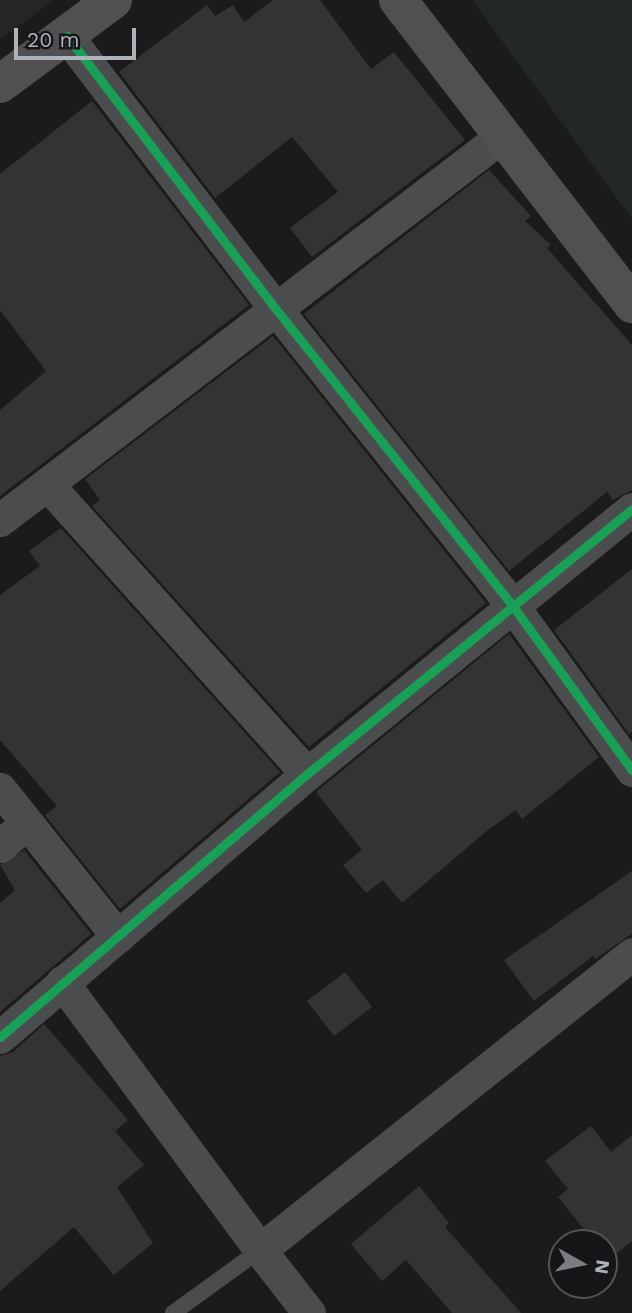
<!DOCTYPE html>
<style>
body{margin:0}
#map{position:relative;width:632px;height:1313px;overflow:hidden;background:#1b1b1c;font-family:"Work Sans",sans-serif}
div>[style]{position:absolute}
.built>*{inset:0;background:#252528}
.green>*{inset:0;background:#222823}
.building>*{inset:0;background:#333334}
.service>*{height:16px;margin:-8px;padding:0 8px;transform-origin:8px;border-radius:8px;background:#4b4c4e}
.minor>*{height:33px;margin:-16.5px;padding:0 16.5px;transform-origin:16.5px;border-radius:16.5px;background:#4b4c4e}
.secondary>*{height:38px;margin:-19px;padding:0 19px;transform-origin:19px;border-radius:19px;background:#505053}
.cycleway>*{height:9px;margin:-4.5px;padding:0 4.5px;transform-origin:4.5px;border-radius:4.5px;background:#1a9f57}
span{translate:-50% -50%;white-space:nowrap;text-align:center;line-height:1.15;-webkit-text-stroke:5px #161518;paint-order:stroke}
.north{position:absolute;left:548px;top:1229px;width:70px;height:70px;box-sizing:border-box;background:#161518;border:2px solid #535459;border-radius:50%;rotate:99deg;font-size:19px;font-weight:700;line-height:28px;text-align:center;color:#aeb2bb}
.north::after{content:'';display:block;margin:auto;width:24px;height:32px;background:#7b7d83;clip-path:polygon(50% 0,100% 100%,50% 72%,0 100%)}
.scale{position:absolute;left:14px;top:28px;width:122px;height:32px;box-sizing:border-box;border:4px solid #aeb2bb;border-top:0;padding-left:9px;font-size:21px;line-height:24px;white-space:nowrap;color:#aeb2bb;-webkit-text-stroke:5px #161518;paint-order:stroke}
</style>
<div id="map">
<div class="built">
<i style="clip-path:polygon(0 0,54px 0,0 40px)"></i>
</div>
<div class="green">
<i style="clip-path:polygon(472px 0,632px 0,632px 219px)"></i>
</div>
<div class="building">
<i style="clip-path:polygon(273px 0,320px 0,371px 69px,394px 52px,465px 140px,312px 257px,290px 228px,338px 192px,292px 137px,215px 198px,119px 72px,207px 5px,215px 16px,233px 5px,244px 22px)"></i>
<i style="clip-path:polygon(92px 101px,249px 305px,0 496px,0 410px,46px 371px,0 310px,0 174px)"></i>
<i style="clip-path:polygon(489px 170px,531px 216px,525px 221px,551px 245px,547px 248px,632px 345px,632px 490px,613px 500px,607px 492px,509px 571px,304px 314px)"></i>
<i style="clip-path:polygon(273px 336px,486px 603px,309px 747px,92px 506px,100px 500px,85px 479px)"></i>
<i style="clip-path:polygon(61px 528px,280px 772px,120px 909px,45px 815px,57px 806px,0 740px,0 595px,40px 566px,29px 551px)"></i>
<i style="clip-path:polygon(632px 569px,632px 732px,629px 734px,554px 630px)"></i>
<i style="clip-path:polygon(509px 634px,599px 757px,522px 819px,516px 810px,488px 830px,402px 903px,383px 880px,366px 893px,343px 865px,362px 850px,316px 792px)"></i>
<i style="clip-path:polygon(24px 850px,91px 934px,0 1012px,0 903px,15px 890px,0 865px)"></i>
<i style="clip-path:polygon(632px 871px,632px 934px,595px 959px,593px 956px,534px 1001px,504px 960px)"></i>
<i style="clip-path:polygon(345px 972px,372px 1007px,334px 1036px,307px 1001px)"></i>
<i style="clip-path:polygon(44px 1024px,128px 1120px,115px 1131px,144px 1165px,117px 1187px,153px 1243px,114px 1275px,74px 1227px,0 1291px,0 1056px,13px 1052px)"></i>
<i style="clip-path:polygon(591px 1126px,611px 1152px,632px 1135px,632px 1241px,609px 1260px,604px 1243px,595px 1243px,558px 1197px,568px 1189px,545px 1161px)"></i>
<i style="clip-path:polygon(419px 1186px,449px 1223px,445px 1227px,521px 1313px,452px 1313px,406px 1260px,382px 1281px,351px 1244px)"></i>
</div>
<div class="service">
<i style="left:173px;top:1313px;width:107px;rotate:-35.9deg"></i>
</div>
<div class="minor">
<i style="left:67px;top:36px;width:342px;rotate:52.6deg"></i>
<i style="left:275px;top:308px;width:380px;rotate:51.4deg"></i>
<i style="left:512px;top:605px;width:204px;rotate:54deg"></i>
<i style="left:47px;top:484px;width:389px;rotate:48.1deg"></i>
<i style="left:0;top:520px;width:632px;rotate:-37.41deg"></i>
<i style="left:0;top:789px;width:189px;rotate:51.4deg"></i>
<i style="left:0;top:846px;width:35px;rotate:-41deg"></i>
<i style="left:62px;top:982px;width:333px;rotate:53.5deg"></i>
<i style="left:0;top:1037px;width:404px;rotate:-40.6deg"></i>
<i style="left:307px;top:774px;width:419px;rotate:-39.2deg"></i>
<i style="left:309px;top:1313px;width:80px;rotate:-127.9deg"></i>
<i style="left:260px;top:1250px;width:475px;rotate:-38.5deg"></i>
</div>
<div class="secondary">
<i style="left:398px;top:0;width:384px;rotate:52.4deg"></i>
<i style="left:0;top:84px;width:141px;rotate:-36.6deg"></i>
</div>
<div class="cycleway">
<i style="left:67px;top:36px;width:342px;rotate:52.6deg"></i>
<i style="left:275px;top:308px;width:380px;rotate:51.4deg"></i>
<i style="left:512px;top:605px;width:204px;rotate:54deg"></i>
<i style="left:0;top:1037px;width:404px;rotate:-40.6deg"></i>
<i style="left:307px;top:774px;width:419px;rotate:-39.2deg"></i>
</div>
<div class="north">N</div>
<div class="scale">20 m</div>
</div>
